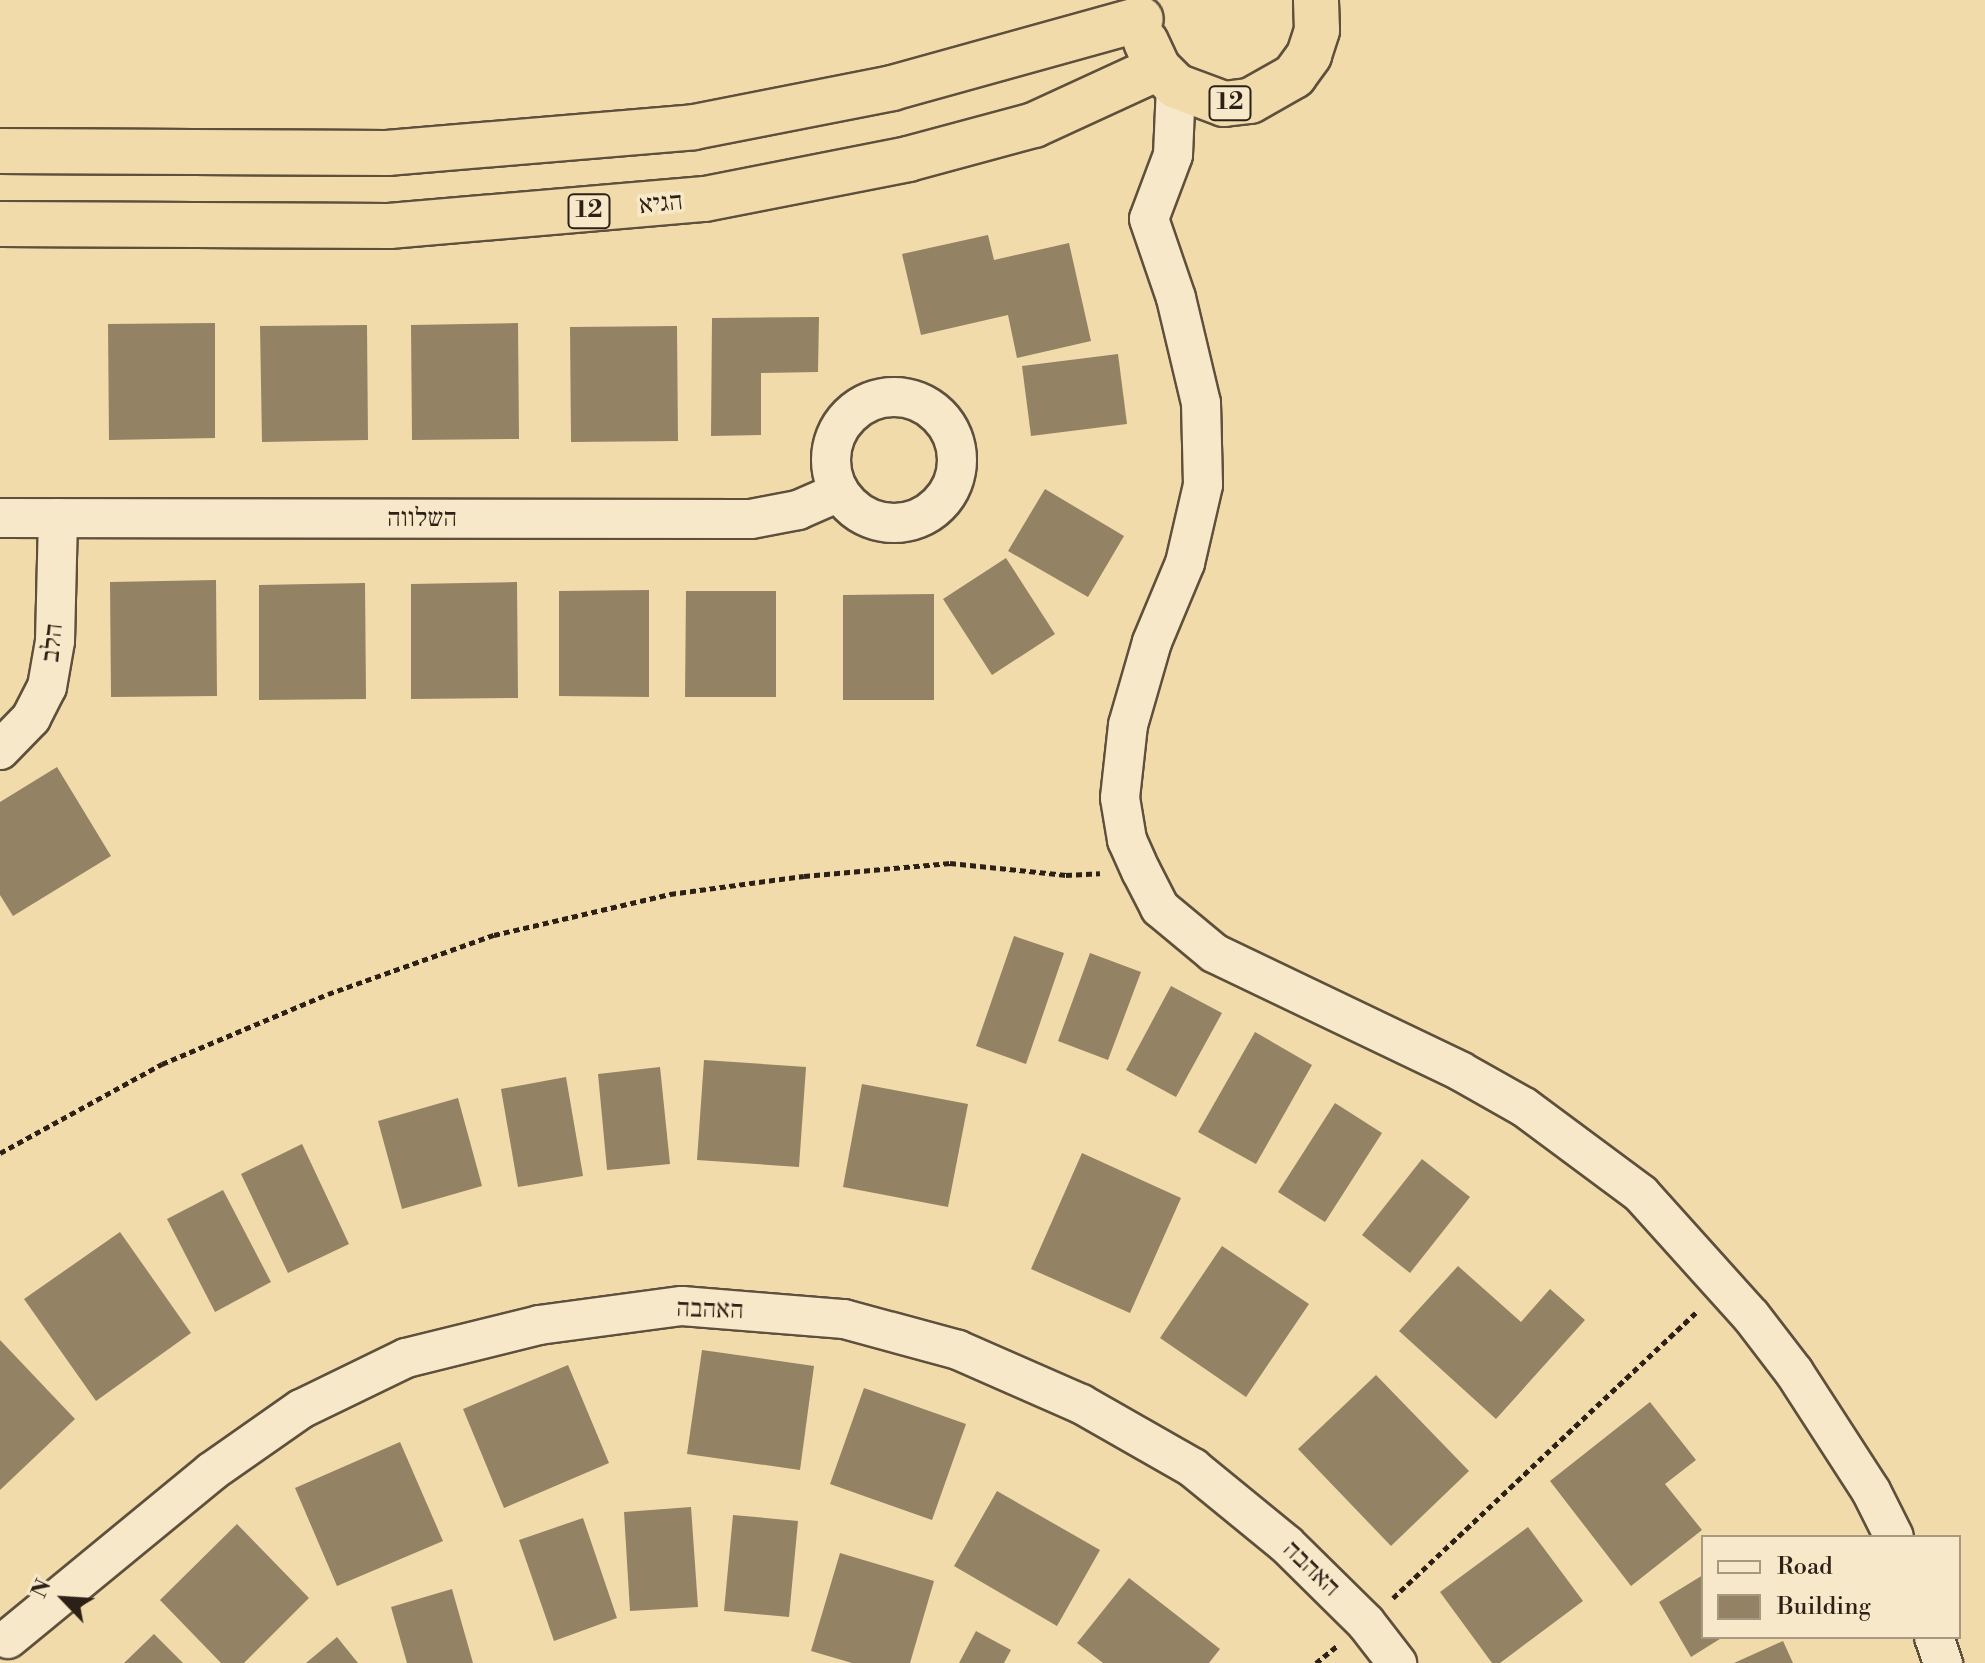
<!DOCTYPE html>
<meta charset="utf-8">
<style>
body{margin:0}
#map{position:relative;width:1985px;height:1663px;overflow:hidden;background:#f1dbab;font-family:"Libre Bodoni","Frank Ruhl Libre",serif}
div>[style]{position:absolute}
.building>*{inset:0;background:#938264}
.path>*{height:5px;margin-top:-2.5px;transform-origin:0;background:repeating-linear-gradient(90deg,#2d2117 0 6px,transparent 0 10px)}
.roads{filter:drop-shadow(2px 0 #5e503c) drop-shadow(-2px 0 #5e503c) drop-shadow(0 2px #5e503c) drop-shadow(0 -2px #5e503c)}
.minor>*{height:38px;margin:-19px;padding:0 19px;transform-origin:19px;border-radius:19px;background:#f6e8c8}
.minor>.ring{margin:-19px;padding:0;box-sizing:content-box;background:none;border:38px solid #f6e8c8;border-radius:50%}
.trunk>*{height:44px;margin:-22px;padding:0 22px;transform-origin:22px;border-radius:22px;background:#f1dbab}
span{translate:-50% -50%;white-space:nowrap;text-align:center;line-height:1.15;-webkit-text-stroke:7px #f6e8c8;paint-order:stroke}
.shield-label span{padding:2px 6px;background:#f6e8c8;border:2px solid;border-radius:6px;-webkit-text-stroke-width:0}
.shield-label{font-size:24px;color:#2d2117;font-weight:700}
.street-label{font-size:26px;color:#2d2117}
.legend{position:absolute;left:1701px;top:1535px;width:260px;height:104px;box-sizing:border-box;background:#f6e8c8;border:2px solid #a69881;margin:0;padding:10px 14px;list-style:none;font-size:24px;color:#2d2117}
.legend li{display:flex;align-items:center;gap:16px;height:40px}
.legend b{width:40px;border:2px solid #a69881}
.north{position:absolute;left:24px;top:1559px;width:80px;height:80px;-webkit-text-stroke:6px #f6e8c8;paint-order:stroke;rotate:295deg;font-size:22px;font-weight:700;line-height:32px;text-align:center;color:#2d2117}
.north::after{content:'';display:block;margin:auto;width:28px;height:36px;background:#2d2117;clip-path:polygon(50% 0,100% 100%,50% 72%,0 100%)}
</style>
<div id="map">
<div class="building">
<i style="clip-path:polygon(988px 235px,994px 260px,1069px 243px,1091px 341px,1017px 358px,1008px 315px,921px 335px,902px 254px)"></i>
<i style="clip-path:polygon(819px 317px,818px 372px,761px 373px,761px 435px,711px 436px,712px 318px)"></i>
<i style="clip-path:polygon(215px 323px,215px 438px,109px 440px,108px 324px)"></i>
<i style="clip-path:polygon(518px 323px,519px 439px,412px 440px,411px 325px)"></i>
<i style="clip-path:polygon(367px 325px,368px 440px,262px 442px,260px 326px)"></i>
<i style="clip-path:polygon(677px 326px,678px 441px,571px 442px,570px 327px)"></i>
<i style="clip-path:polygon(1118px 354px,1127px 424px,1031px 436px,1022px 366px)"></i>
<i style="clip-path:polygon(1045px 489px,1124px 536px,1088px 597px,1008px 551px)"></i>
<i style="clip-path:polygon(1006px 558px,1055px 634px,992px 675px,943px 599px)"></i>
<i style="clip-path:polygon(216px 580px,217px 696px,111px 697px,110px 582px)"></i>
<i style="clip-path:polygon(517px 582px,518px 698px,411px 699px,411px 584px)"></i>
<i style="clip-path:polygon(365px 583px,366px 699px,259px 700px,259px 585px)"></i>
<i style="clip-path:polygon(649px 590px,649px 697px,559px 696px,559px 591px)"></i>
<i style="clip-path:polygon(686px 591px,776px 591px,776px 697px,685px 697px)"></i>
<i style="clip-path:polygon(934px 594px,934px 700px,843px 700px,843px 595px)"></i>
<i style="clip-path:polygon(57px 767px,111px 856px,13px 916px,0 895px,0 802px)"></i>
<i style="clip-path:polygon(1014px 936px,1064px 953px,1026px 1064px,976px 1046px)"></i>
<i style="clip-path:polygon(1090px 953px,1141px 972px,1108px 1060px,1058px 1041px)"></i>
<i style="clip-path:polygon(1171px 986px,1222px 1013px,1176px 1097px,1126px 1070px)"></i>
<i style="clip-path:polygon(1255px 1032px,1312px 1065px,1256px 1164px,1198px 1132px)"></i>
<i style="clip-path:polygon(704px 1060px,806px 1067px,799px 1167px,697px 1160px)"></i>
<i style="clip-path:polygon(660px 1067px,670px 1164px,607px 1170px,598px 1074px)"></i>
<i style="clip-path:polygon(566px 1077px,583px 1176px,518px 1187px,501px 1089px)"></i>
<i style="clip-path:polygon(862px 1084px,968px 1104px,948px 1207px,843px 1187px)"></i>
<i style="clip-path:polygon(458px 1098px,482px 1186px,402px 1209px,378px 1121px)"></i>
<i style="clip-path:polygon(1335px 1103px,1382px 1133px,1325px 1222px,1278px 1192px)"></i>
<i style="clip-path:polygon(302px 1144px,349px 1244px,288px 1273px,241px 1174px)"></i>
<i style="clip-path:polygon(1082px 1153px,1181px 1198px,1130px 1313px,1031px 1269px)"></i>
<i style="clip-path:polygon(1422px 1159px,1470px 1197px,1410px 1273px,1362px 1235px)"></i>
<i style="clip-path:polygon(223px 1190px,271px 1282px,215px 1312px,167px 1219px)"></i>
<i style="clip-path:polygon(120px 1232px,191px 1333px,96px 1401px,24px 1299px)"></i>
<i style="clip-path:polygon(1222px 1246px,1309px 1304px,1246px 1397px,1160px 1338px)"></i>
<i style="clip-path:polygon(1458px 1266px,1521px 1322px,1550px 1289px,1585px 1320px,1496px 1419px,1399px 1331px)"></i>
<i style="clip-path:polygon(0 1340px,75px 1419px,0 1490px)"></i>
<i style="clip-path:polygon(702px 1350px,814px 1366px,800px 1470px,687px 1454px)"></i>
<i style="clip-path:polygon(568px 1365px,609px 1463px,504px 1508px,463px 1409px)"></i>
<i style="clip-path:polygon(1376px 1375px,1469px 1471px,1391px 1546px,1298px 1449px)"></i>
<i style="clip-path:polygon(864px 1388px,966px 1424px,932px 1520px,830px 1484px)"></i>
<i style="clip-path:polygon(1650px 1402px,1696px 1460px,1665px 1484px,1702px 1530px,1631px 1586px,1550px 1481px)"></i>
<i style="clip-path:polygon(400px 1442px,443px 1541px,337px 1586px,295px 1488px)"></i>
<i style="clip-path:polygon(997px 1491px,1100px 1550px,1057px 1626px,954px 1566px)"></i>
<i style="clip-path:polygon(691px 1507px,698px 1607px,630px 1611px,624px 1512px)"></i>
<i style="clip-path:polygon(733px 1515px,798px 1521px,789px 1617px,724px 1611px)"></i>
<i style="clip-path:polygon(583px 1518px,617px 1618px,554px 1641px,519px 1540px)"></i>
<i style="clip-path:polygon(237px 1524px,309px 1598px,244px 1663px,221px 1663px,160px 1600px)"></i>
<i style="clip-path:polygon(1528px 1527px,1583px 1601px,1500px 1663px,1492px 1663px,1440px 1592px)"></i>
<i style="clip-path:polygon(840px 1553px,934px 1581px,910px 1663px,852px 1663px,811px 1651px)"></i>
<i style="clip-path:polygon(1703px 1575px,1703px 1637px,1723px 1637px,1691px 1657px,1659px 1602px)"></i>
<i style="clip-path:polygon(1129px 1578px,1220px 1649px,1209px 1663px,1103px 1663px,1077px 1643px)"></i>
<i style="clip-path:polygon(452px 1589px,473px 1663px,407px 1663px,391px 1607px)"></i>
<i style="clip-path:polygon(976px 1631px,1011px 1650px,1004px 1663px,959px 1663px)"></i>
<i style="clip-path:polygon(154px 1634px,183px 1663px,124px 1663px)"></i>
<i style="clip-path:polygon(337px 1637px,358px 1663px,306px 1663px)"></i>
<i style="clip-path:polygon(1783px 1641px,1793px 1663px,1734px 1663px)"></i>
</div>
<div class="path">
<i style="left:0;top:1153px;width:185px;rotate:-28.8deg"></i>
<i style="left:162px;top:1064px;width:180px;rotate:-22.9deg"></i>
<i style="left:328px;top:994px;width:176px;rotate:-19.6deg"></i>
<i style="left:494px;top:935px;width:181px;rotate:-13.1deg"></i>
<i style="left:670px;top:894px;width:135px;rotate:-7.7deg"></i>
<i style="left:804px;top:876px;width:147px;rotate:-5.1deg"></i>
<i style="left:950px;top:863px;width:117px;rotate:5.9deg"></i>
<i style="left:1066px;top:875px;width:34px;rotate:-3deg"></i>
<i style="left:1393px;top:1598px;width:419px;rotate:-43.3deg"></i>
<i style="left:1316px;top:1663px;width:27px;rotate:-39deg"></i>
</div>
<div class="roads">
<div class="minor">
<i style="left:1176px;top:86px;width:69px;rotate:92.5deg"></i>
<i style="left:1173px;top:155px;width:68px;rotate:110.6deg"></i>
<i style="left:1149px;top:219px;width:83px;rotate:71.1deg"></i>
<i style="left:1176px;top:298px;width:108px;rotate:76.6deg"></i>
<i style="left:1201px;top:403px;width:82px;rotate:88.6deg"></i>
<i style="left:1203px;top:485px;width:80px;rotate:103deg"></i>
<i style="left:1185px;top:563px;width:86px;rotate:112.7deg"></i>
<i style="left:1152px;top:642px;width:86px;rotate:106.1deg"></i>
<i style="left:1128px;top:725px;width:73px;rotate:96.3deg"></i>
<i style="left:1120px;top:798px;width:43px;rotate:80.5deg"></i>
<i style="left:1127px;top:840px;width:34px;rotate:66deg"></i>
<i style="left:1141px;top:871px;width:42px;rotate:62.8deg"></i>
<i style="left:1160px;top:908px;width:70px;rotate:39.8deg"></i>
<i style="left:1214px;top:953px;width:273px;rotate:25.6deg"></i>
<i style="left:1460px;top:1071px;width:73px;rotate:29.4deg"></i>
<i style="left:1524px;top:1107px;width:146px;rotate:36.6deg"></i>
<i style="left:1641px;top:1194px;width:164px;rotate:48deg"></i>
<i style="left:1751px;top:1316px;width:71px;rotate:52.5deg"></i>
<i style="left:1794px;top:1372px;width:142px;rotate:57.1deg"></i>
<i style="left:1871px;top:1491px;width:51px;rotate:63.4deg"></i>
<i class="ring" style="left:831px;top:397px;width:88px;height:88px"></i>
<i style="left:0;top:518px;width:751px;rotate:0.08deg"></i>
<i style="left:751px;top:519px;width:48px;rotate:-10.8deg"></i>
<i style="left:798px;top:510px;width:45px;rotate:-23.7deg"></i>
<i style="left:0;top:750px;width:45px;rotate:-45.9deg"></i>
<i style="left:31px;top:718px;width:35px;rotate:-63deg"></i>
<i style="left:47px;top:687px;width:47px;rotate:-80.1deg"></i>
<i style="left:55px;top:641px;width:123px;rotate:-88.6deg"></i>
<i style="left:1934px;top:1637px;width:28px;rotate:71deg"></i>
<i style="left:8px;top:1639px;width:263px;rotate:-39.4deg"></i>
<i style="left:211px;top:1472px;width:110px;rotate:-35deg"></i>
<i style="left:301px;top:1409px;width:117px;rotate:-25.9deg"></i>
<i style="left:406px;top:1358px;width:137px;rotate:-13.9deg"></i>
<i style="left:539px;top:1325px;width:144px;rotate:-7.6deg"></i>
<i style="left:682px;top:1306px;width:163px;rotate:4.6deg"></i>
<i style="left:844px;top:1319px;width:118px;rotate:15.2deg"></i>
<i style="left:958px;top:1350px;width:134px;rotate:23.7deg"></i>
<i style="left:1081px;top:1404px;width:129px;rotate:29.7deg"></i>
<i style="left:1193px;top:1468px;width:120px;rotate:39.3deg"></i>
<i style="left:1286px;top:1544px;width:112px;rotate:44.6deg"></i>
<i style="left:1366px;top:1623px;width:51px;rotate:52.2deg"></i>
</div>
<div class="trunk">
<i style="left:1146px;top:42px;width:29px;rotate:65deg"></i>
<i style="left:1158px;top:68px;width:25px;rotate:45deg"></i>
<i style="left:1176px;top:86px;width:51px;rotate:20.6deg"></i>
<i style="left:1224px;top:104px;width:26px;rotate:-7deg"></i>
<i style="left:1250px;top:101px;width:51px;rotate:-29.6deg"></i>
<i style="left:1294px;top:76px;width:26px;rotate:-54deg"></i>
<i style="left:1309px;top:55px;width:26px;rotate:-72deg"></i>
<i style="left:1317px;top:30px;width:30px;rotate:-92deg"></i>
<i style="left:0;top:151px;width:387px;rotate:0.3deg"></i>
<i style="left:387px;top:153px;width:308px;rotate:-4.8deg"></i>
<i style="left:694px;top:127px;width:202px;rotate:-11.1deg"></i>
<i style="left:892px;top:88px;width:258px;rotate:-15.5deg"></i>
<i style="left:0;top:224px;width:389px;rotate:0.3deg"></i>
<i style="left:389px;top:226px;width:317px;rotate:-4.9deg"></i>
<i style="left:705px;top:199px;width:207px;rotate:-11.1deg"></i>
<i style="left:908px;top:159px;width:131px;rotate:-15.1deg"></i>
<i style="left:1034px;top:125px;width:136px;rotate:-24.7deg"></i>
</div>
</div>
<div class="shield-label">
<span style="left:1230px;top:103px">12</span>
<span style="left:589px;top:211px">12</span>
</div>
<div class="street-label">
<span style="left:661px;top:204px;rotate:-6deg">הגיא</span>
<span style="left:422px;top:519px">השלווה</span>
<span style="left:53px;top:643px;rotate:-84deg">הלב</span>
<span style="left:710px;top:1310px;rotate:2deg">האהבה</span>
<span style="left:1311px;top:1569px;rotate:44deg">האהבה</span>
</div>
<ul class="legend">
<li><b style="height:10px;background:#f6e8c8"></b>Road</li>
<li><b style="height:22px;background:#938264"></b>Building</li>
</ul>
<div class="north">N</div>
</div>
